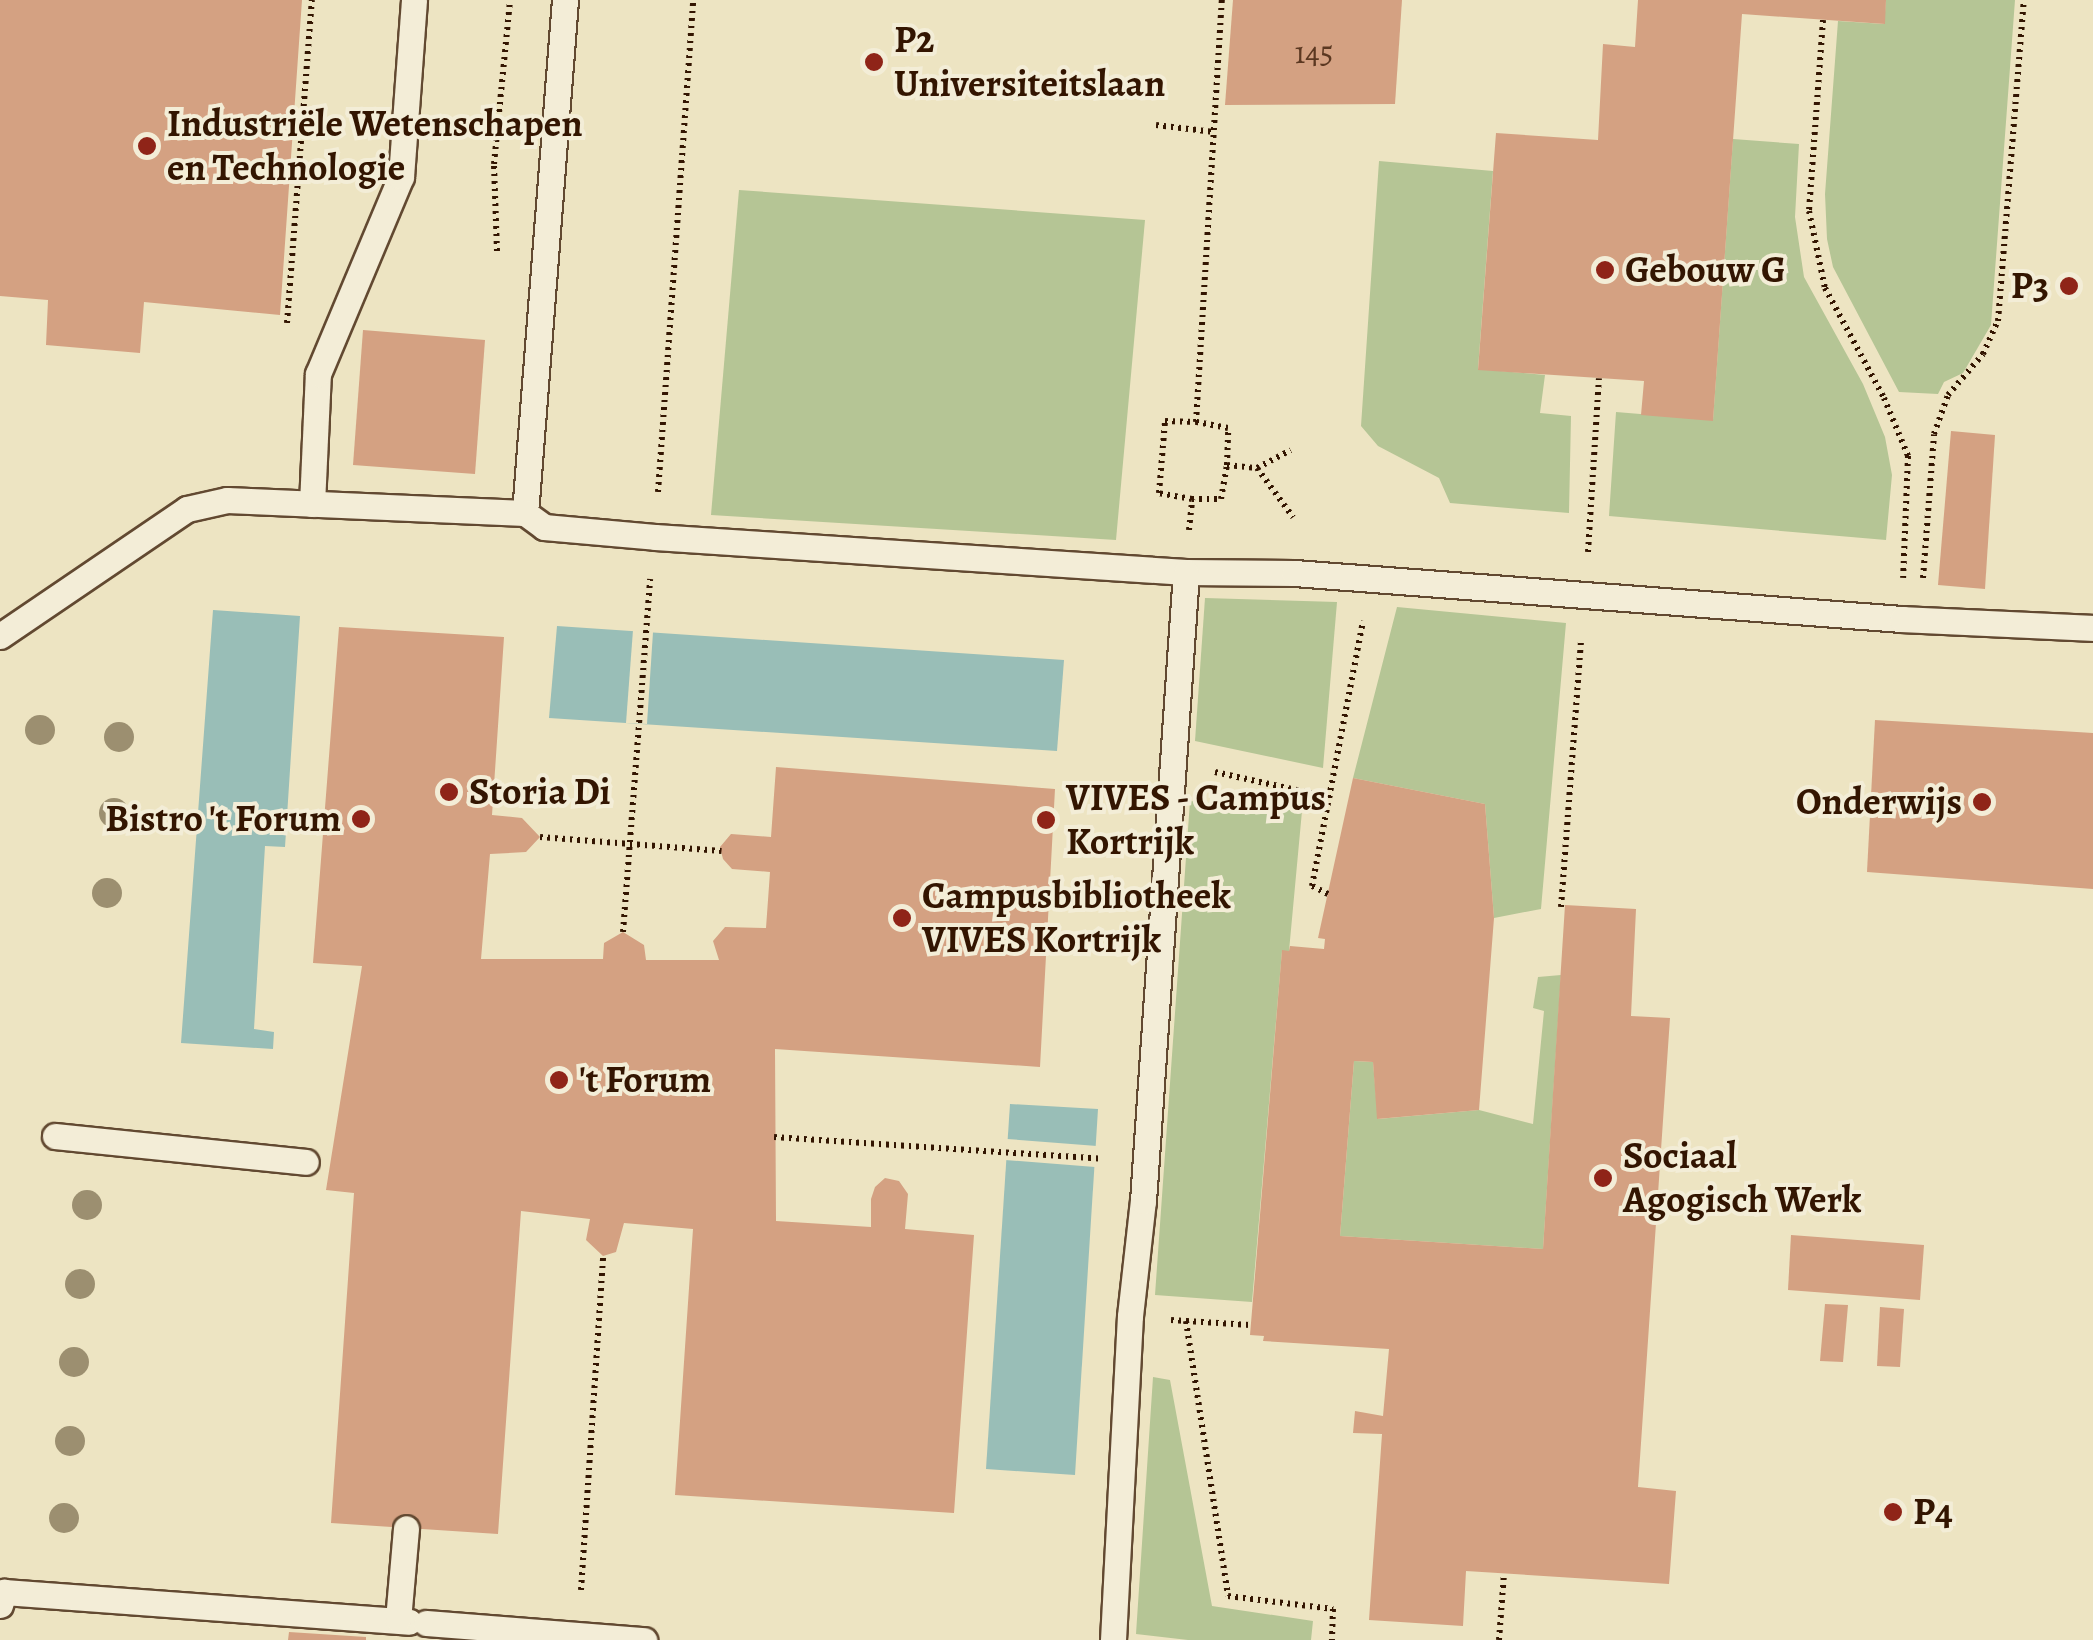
<!DOCTYPE html>
<meta charset="utf-8">
<style>
body{margin:0}
#map{position:relative;width:2093px;height:1640px;overflow:hidden;background:#ede4c2;font-family:Alegreya,serif}
div>[style]{position:absolute}
.green>*{inset:0;background:#b5c595}
.water>*{inset:0;background:#99beb7}
.pier>*{inset:0;background:#ede4c2}
.building>*{inset:0;background:#d4a182}
.path>*{height:6px;margin-top:-3px;transform-origin:0;background:repeating-linear-gradient(90deg,#331501 0 2.5px,transparent 0 7.5px)}
.roads{filter:drop-shadow(2px 0 #624931) drop-shadow(-2px 0 #624931) drop-shadow(0 2px #624931) drop-shadow(0 -2px #624931)}
.service>*{height:25px;margin:-12.5px;padding:0 12.5px;transform-origin:12.5px;border-radius:12.5px;background:#f3edd7}
.trees>*{width:30px;height:30px;margin:-15px;border-radius:50%;background:#9c8f70}
.dots>*{width:28px;height:28px;translate:-50% -50%;box-sizing:border-box;border:5px solid #f3edd7;border-radius:50%}
span{translate:-50% -50%;white-space:nowrap;text-align:center;line-height:1.15;-webkit-text-stroke:8px #f3edd7;paint-order:stroke}
.number-label{font-size:32px;color:#5b3821}
.number-label span{-webkit-text-stroke-width:0}
.poi-label{font-size:38px;color:#331501;font-weight:700}
.left{translate:0 -50%;text-align:left}
.right{translate:-100% -50%;text-align:right}
</style>
<div id="map">
<div class="green">
<i style="clip-path:polygon(1886px 0,2015px 0,1991px 325px,1963px 373px,1944px 382px,1938px 394px,1899px 392px,1833px 267px,1827px 239px,1825px 194px,1838px 21px,1884px 24px)"></i>
<i style="clip-path:polygon(1733px 139px,1799px 144px,1795px 217px,1804px 277px,1863px 384px,1885px 437px,1892px 475px,1886px 540px,1609px 516px,1616px 412px,1713px 420px)"></i>
<i style="clip-path:polygon(1379px 161px,1493px 171px,1478px 369px,1545px 375px,1540px 413px,1571px 416px,1569px 513px,1450px 503px,1439px 478px,1378px 446px,1361px 426px)"></i>
<i style="clip-path:polygon(739px 190px,1145px 220px,1116px 540px,711px 515px)"></i>
<i style="clip-path:polygon(1205px 598px,1337px 602px,1323px 768px,1195px 741px)"></i>
<i style="clip-path:polygon(1397px 607px,1566px 623px,1541px 909px,1494px 918px,1485px 804px,1353px 778px)"></i>
<i style="clip-path:polygon(1190px 801px,1302px 811px,1289px 951px,1282px 951px,1252px 1302px,1155px 1295px)"></i>
<i style="clip-path:polygon(1561px 975px,1543px 1249px,1340px 1236px,1354px 1061px,1373px 1062px,1378px 1119px,1479px 1110px,1533px 1124px,1544px 1011px,1533px 1008px,1538px 977px)"></i>
<i style="clip-path:polygon(1153px 1377px,1170px 1380px,1212px 1606px,1313px 1621px,1311px 1640px,1188px 1640px,1136px 1634px)"></i>
</div>
<div class="water">
<i style="clip-path:polygon(213px 610px,300px 616px,285px 847px,265px 846px,254px 1029px,274px 1032px,273px 1049px,181px 1043px)"></i>
<i style="clip-path:polygon(557px 626px,1064px 660px,1057px 751px,549px 718px)"></i>
<i style="clip-path:polygon(1010px 1104px,1098px 1109px,1075px 1475px,986px 1469px)"></i>
</div>
<div class="pier">
<i style="clip-path:polygon(633px 630px,653px 632px,647px 724px,626px 723px)"></i>
<i style="clip-path:polygon(1007px 1139px,1097px 1146px,1095px 1167px,1005px 1160px)"></i>
</div>
<div class="building">
<i style="clip-path:polygon(0 0,302px 0,280px 315px,144px 302px,140px 353px,46px 345px,48px 300px,0 296px)"></i>
<i style="clip-path:polygon(1233px 0,1402px 0,1395px 104px,1225px 105px)"></i>
<i style="clip-path:polygon(1638px 0,1886px 0,1885px 24px,1742px 14px,1713px 421px,1641px 415px,1644px 381px,1478px 370px,1496px 133px,1598px 140px,1603px 44px,1635px 47px)"></i>
<i style="clip-path:polygon(363px 330px,485px 340px,475px 474px,353px 465px)"></i>
<i style="clip-path:polygon(1951px 431px,1995px 435px,1985px 589px,1938px 585px)"></i>
<i style="clip-path:polygon(339px 627px,504px 637px,492px 815px,522px 818px,540px 837px,526px 852px,490px 854px,481px 959px,603px 959px,604px 943px,623px 932px,644px 945px,646px 960px,719px 960px,713px 941px,725px 927px,766px 928px,770px 872px,732px 869px,723px 859px,720px 847px,731px 834px,771px 837px,776px 767px,1055px 789px,1040px 1067px,775px 1049px,776px 1221px,871px 1227px,871px 1199px,875px 1187px,885px 1178px,899px 1181px,908px 1194px,905px 1229px,974px 1235px,954px 1513px,675px 1495px,693px 1229px,624px 1223px,616px 1252px,603px 1256px,586px 1240px,590px 1219px,521px 1211px,498px 1534px,331px 1523px,354px 1193px,326px 1190px,362px 966px,313px 963px)"></i>
<i style="clip-path:polygon(1875px 720px,2093px 733px,2093px 889px,1867px 872px)"></i>
<i style="clip-path:polygon(1353px 778px,1485px 804px,1494px 918px,1479px 1110px,1377px 1119px,1373px 1062px,1354px 1061px,1340px 1236px,1543px 1249px,1565px 905px,1636px 909px,1631px 1016px,1670px 1018px,1638px 1487px,1676px 1491px,1669px 1584px,1466px 1571px,1463px 1626px,1369px 1620px,1382px 1434px,1353px 1433px,1355px 1411px,1383px 1416px,1389px 1349px,1263px 1341px,1264px 1336px,1250px 1335px,1282px 950px,1289px 951px,1290px 946px,1324px 949px,1325px 939px,1318px 938px)"></i>
<i style="clip-path:polygon(1791px 1235px,1924px 1245px,1920px 1300px,1788px 1290px)"></i>
<i style="clip-path:polygon(1825px 1304px,1848px 1305px,1843px 1362px,1820px 1361px)"></i>
<i style="clip-path:polygon(1880px 1307px,1904px 1309px,1900px 1367px,1877px 1366px)"></i>
<i style="clip-path:polygon(289px 1632px,366px 1637px,366px 1640px,288px 1640px)"></i>
</div>
<div class="path">
<i style="left:1823px;top:20px;width:192px;rotate:94.2deg"></i>
<i style="left:1809px;top:211px;width:79px;rotate:78.3deg"></i>
<i style="left:1825px;top:288px;width:125px;rotate:61.8deg"></i>
<i style="left:1884px;top:398px;width:63px;rotate:67.5deg"></i>
<i style="left:1908px;top:456px;width:122px;rotate:92.3deg"></i>
<i style="left:1156px;top:125px;width:58px;rotate:6.9deg"></i>
<i style="left:497px;top:251px;width:87px;rotate:-92deg"></i>
<i style="left:494px;top:164px;width:165px;rotate:-84.4deg"></i>
<i style="left:287px;top:323px;width:324px;rotate:-85.6deg"></i>
<i style="left:1227px;top:465px;width:30px;rotate:6deg"></i>
<i style="left:1257px;top:468px;width:38px;rotate:-28deg"></i>
<i style="left:1257px;top:468px;width:61px;rotate:53.7deg"></i>
<i style="left:658px;top:492px;width:493px;rotate:-85.9deg"></i>
<i style="left:1192px;top:499px;width:29px"></i>
<i style="left:1221px;top:499px;width:35px;rotate:-80deg"></i>
<i style="left:1227px;top:465px;width:37px;rotate:-88deg"></i>
<i style="left:1228px;top:428px;width:33px;rotate:-169deg"></i>
<i style="left:1189px;top:530px;width:31px;rotate:-84deg"></i>
<i style="left:1192px;top:499px;width:34px;rotate:-170deg"></i>
<i style="left:1159px;top:493px;width:72px;rotate:-85.2deg"></i>
<i style="left:1165px;top:421px;width:31px;rotate:2deg"></i>
<i style="left:1196px;top:422px;width:423px;rotate:-86.5deg"></i>
<i style="left:1588px;top:552px;width:174px;rotate:-86.4deg"></i>
<i style="left:1923px;top:578px;width:144px;rotate:-85.6deg"></i>
<i style="left:1934px;top:434px;width:41px;rotate:-70.3deg"></i>
<i style="left:1948px;top:395px;width:54px;rotate:-49.5deg"></i>
<i style="left:1983px;top:354px;width:36px;rotate:-66deg"></i>
<i style="left:1998px;top:321px;width:322px;rotate:-85.4deg"></i>
<i style="left:1215px;top:772px;width:120px;rotate:12.5deg"></i>
<i style="left:540px;top:837px;width:182px;rotate:4.4deg"></i>
<i style="left:1328px;top:894px;width:18px;rotate:-153deg"></i>
<i style="left:1312px;top:886px;width:270px;rotate:-79.1deg"></i>
<i style="left:1561px;top:907px;width:269px;rotate:-85.7deg"></i>
<i style="left:623px;top:932px;width:354px;rotate:-85.6deg"></i>
<i style="left:774px;top:1137px;width:329px;rotate:3.8deg"></i>
<i style="left:1171px;top:1320px;width:79px;rotate:3.6deg"></i>
<i style="left:1186px;top:1321px;width:278px;rotate:81.3deg"></i>
<i style="left:1228px;top:1596px;width:106px;rotate:7.1deg"></i>
<i style="left:1333px;top:1609px;width:31px;rotate:92deg"></i>
<i style="left:581px;top:1590px;width:335px;rotate:-86.2deg"></i>
<i style="left:1499px;top:1640px;width:67px;rotate:-85.7deg"></i>
</div>
<div class="roads">
<div class="service">
<i style="left:312px;top:504px;width:130px;rotate:-87.4deg"></i>
<i style="left:318px;top:374px;width:214px;rotate:-67.2deg"></i>
<i style="left:401px;top:177px;width:177px;rotate:-85.8deg"></i>
<i style="left:525px;top:513px;width:515px;rotate:-85.54deg"></i>
<i style="left:0;top:636px;width:226px;rotate:-34.2deg"></i>
<i style="left:187px;top:509px;width:41px;rotate:-12.7deg"></i>
<i style="left:227px;top:500px;width:298px;rotate:2.5deg"></i>
<i style="left:525px;top:513px;width:24px;rotate:36deg"></i>
<i style="left:544px;top:527px;width:111px;rotate:5.1deg"></i>
<i style="left:655px;top:537px;width:532px;rotate:3.77deg"></i>
<i style="left:1186px;top:572px;width:108px;rotate:0.5deg"></i>
<i style="left:1294px;top:573px;width:610px;rotate:4.33deg"></i>
<i style="left:1902px;top:619px;width:191px;rotate:2.7deg"></i>
<i style="left:55px;top:1136px;width:252px;rotate:5.9deg"></i>
<i style="left:0;top:1605px;width:14px;rotate:-73deg"></i>
<i style="left:4px;top:1592px;width:406px;rotate:4.2deg"></i>
<i style="left:398px;top:1620px;width:92px;rotate:-85deg"></i>
<i style="left:426px;top:1623px;width:219px;rotate:4.5deg"></i>
<i style="left:1113px;top:1640px;width:324px;rotate:-87deg"></i>
<i style="left:1130px;top:1316px;width:116px;rotate:-83.6deg"></i>
<i style="left:1143px;top:1201px;width:630px;rotate:-86.09deg"></i>
</div>
</div>
<div class="trees">
<i style="left:40px;top:730px"></i>
<i style="left:119px;top:737px"></i>
<i style="left:114px;top:813px"></i>
<i style="left:107px;top:893px"></i>
<i style="left:87px;top:1205px"></i>
<i style="left:80px;top:1284px"></i>
<i style="left:74px;top:1362px"></i>
<i style="left:70px;top:1441px"></i>
<i style="left:64px;top:1518px"></i>
</div>
<div class="dots">
<i style="left:874px;top:62px;background:#8f2418"></i>
<i style="left:147px;top:146px;background:#8f2418"></i>
<i style="left:1605px;top:270px;background:#8f2418"></i>
<i style="left:2069px;top:286px;background:#8f2418"></i>
<i style="left:449px;top:792px;background:#8f2418"></i>
<i style="left:1982px;top:802px;background:#8f2418"></i>
<i style="left:361px;top:819px;background:#8f2418"></i>
<i style="left:1046px;top:820px;background:#8f2418"></i>
<i style="left:902px;top:918px;background:#8f2418"></i>
<i style="left:559px;top:1080px;background:#8f2418"></i>
<i style="left:1603px;top:1178px;background:#8f2418"></i>
<i style="left:1893px;top:1512px;background:#8f2418"></i>
</div>
<div class="number-label">
<span style="left:1314px;top:52px">145</span>
</div>
<div class="poi-label">
<span class="left" style="left:894px;top:62px">P2<br>Universiteitslaan</span>
<span class="left" style="left:167px;top:146px">Industriële Wetenschapen<br>en Technologie</span>
<span class="left" style="left:1625px;top:270px">Gebouw G</span>
<span class="right" style="left:2049px;top:286px">P3</span>
<span class="left" style="left:469px;top:792px">Storia Di</span>
<span class="left" style="left:1066px;top:820px">VIVES - Campus<br>Kortrijk</span>
<span class="right" style="left:1962px;top:802px">Onderwijs</span>
<span class="right" style="left:341px;top:819px">Bistro 't Forum</span>
<span class="left" style="left:922px;top:918px">Campusbibliotheek<br>VIVES Kortrijk</span>
<span class="left" style="left:579px;top:1080px">'t Forum</span>
<span class="left" style="left:1623px;top:1178px">Sociaal<br>Agogisch Werk</span>
<span class="left" style="left:1913px;top:1512px">P4</span>
</div>
</div>
